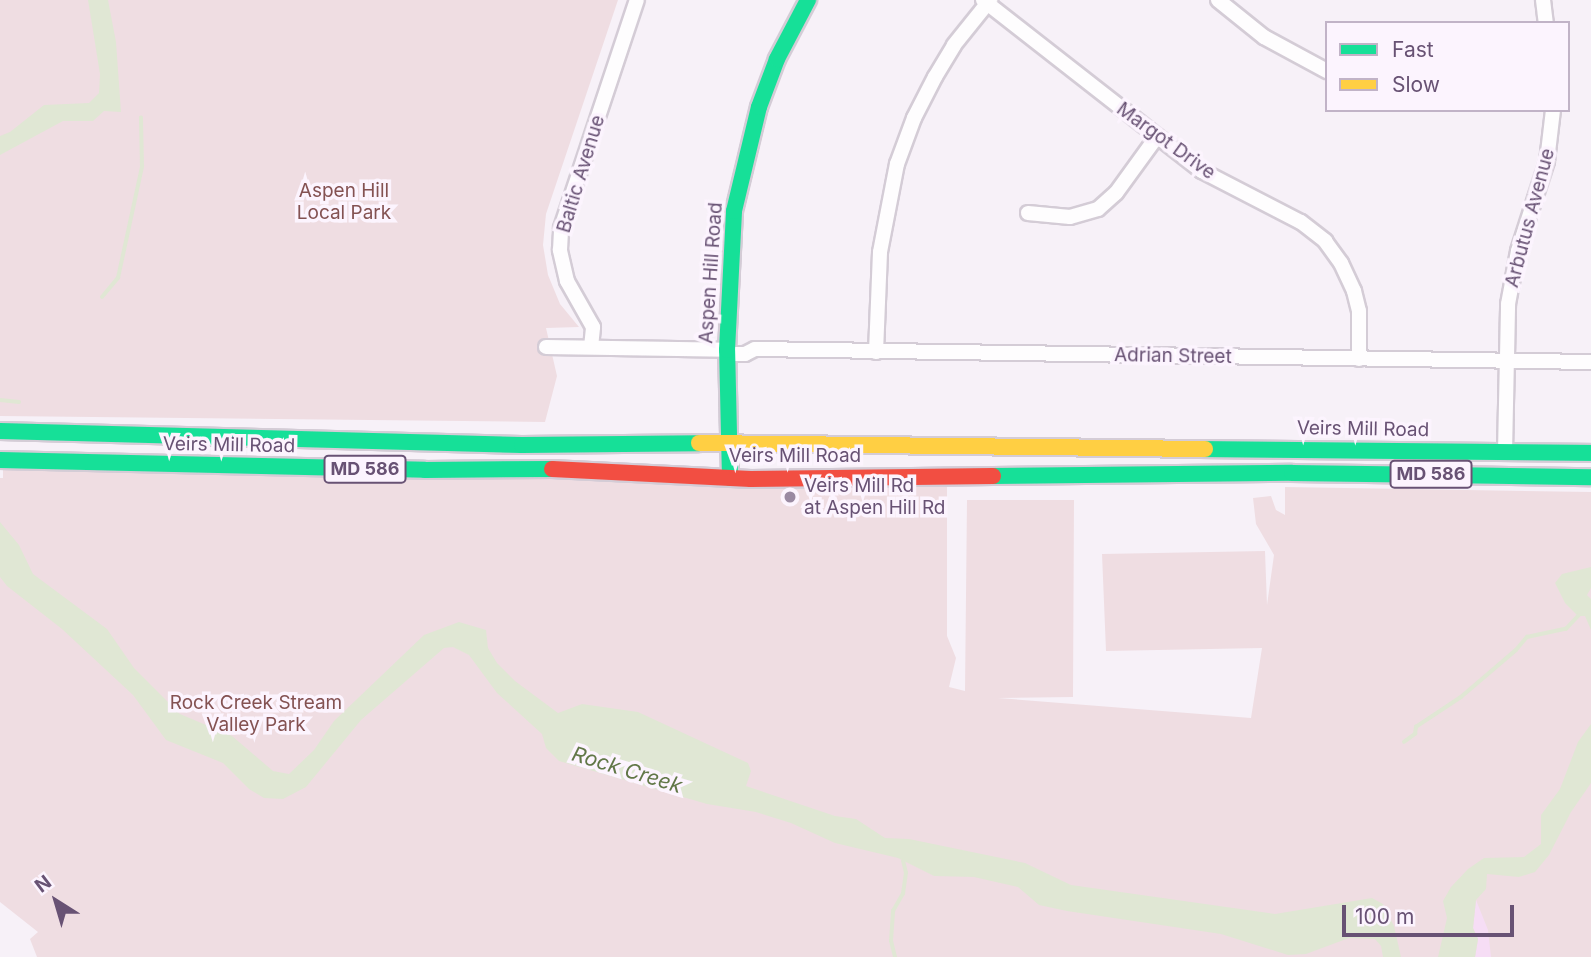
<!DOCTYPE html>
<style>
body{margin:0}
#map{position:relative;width:1591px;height:957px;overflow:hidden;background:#f7f1f8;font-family:Inter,sans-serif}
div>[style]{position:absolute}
.green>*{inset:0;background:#efdde2}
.sand>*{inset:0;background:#f6ddf5}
.water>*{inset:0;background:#e0e7d4}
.stream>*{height:3.5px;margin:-1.75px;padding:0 1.75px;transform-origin:1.75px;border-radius:1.75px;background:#e0e7d4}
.roads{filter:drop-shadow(2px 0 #d4ccd6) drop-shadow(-2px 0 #d4ccd6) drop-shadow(0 2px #d4ccd6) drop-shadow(0 -2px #d4ccd6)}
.street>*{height:14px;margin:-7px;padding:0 7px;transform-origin:7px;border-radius:7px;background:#fefdfe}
.fast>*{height:16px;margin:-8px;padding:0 8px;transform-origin:8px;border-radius:8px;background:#16e098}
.slow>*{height:16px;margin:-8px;padding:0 8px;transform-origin:8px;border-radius:8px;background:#ffcf43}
.jam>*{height:16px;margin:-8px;padding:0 8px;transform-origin:8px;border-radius:8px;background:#f24e42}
.dots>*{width:19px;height:19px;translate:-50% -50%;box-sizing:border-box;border:4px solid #fcf4fe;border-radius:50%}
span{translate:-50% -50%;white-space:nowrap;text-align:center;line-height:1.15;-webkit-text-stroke:7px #fcf4fe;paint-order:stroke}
.shield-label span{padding:2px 5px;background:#fcf4fe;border:2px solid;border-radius:5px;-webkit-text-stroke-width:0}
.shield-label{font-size:18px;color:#685274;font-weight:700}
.street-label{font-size:19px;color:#685274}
.park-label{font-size:19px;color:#845252}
.poi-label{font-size:19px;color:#685274}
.left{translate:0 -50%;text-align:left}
.water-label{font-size:21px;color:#617747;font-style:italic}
.legend{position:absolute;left:1325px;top:21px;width:245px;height:91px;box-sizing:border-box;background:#fcf4fe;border:2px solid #c1b3c7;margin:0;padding:9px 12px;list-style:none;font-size:21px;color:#685274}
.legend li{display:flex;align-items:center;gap:14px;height:35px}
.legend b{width:35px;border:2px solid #c1b3c7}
.north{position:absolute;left:21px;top:866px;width:70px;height:70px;-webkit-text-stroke:5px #fcf4fe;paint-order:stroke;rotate:323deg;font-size:19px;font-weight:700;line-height:28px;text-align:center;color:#685274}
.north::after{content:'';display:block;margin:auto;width:24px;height:32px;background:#685274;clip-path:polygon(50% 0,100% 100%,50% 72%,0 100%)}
.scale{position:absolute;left:1342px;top:905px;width:172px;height:32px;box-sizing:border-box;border:4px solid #685274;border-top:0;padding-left:9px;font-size:21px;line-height:24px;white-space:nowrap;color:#685274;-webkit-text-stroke:5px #fcf4fe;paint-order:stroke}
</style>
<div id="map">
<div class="green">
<i style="clip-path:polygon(0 0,618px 0,546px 214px,543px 245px,548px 275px,560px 304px,579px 327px,546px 328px,557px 376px,545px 422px,0 416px)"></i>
<i style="clip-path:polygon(3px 468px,947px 481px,947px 636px,956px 658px,949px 687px,965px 691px,967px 500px,1074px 500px,1073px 697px,998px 698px,1251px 718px,1262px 648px,1106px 651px,1102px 554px,1265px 551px,1267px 605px,1274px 555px,1256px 524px,1253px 498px,1271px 496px,1276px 510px,1285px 515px,1285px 487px,1591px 492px,1591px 957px,37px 957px,30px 939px,38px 932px,0 902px,0 478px,3px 478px)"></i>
</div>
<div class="sand">
<i style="clip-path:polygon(1476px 900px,1488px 930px,1491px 957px,1475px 957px,1478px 939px,1473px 928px)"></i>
</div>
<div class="water">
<i style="clip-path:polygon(88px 0,108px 0,116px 42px,121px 112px,104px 111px,93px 121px,63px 121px,0 155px,0 136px,10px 132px,44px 105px,89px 103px,99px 93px,100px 74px)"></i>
<i style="clip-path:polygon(0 522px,19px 545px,33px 574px,107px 629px,134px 668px,180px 714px,232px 736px,273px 771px,289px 774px,314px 750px,334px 721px,424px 635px,459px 622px,486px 630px,488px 648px,497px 663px,515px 681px,558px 713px,582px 704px,638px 712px,748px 763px,751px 771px,746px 786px,835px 816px,856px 819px,885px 838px,909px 839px,1025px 863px,1071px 885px,1275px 914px,1372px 898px,1383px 904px,1394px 926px,1401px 957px,1383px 957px,1381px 946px,1375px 939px,1349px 938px,1306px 954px,1288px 955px,1221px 934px,1067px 911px,1039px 905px,1018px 887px,974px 877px,934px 876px,898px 858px,835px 843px,791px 823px,756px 812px,707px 804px,559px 761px,546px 748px,542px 734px,497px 693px,469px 655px,453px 647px,444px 648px,361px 720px,306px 787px,283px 799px,264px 798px,249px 789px,223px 763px,166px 740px,133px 695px,62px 629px,7px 586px,0 577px)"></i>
<i style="clip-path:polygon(1591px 567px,1591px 588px,1587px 595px,1591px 599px,1591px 630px,1585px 616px,1578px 616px,1565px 603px,1555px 583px,1562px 574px)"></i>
<i style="clip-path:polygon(1591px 724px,1591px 783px,1571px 812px,1549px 855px,1535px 872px,1519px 877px,1487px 874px,1486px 889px,1476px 900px,1473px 928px,1478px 939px,1475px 957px,1438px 957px,1447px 918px,1443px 901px,1451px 887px,1468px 869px,1484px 858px,1524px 857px,1541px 844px,1541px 815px,1560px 789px,1578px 742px)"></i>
</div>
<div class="stream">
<i style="left:102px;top:297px;width:25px;rotate:-50deg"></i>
<i style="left:118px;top:278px;width:114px;rotate:-77.8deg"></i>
<i style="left:142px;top:167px;width:49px;rotate:-91.2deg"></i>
<i style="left:0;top:400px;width:19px;rotate:6deg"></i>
<i style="left:1404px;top:742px;width:14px;rotate:-36deg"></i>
<i style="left:1415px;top:734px;width:7px;rotate:-82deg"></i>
<i style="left:1416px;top:727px;width:54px;rotate:-33.7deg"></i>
<i style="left:1461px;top:697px;width:72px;rotate:-40.5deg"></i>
<i style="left:1516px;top:650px;width:17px;rotate:-50deg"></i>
<i style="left:1527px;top:637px;width:40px;rotate:-12deg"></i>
<i style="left:1566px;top:629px;width:18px;rotate:-47deg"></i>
<i style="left:895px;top:957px;width:16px;rotate:-104deg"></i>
<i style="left:891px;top:941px;width:30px;rotate:-86deg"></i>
<i style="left:893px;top:911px;width:20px;rotate:-60deg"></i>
<i style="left:903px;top:894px;width:21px;rotate:-82deg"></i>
<i style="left:906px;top:873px;width:12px;rotate:-104deg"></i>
</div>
<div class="roads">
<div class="street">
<i style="left:983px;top:0;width:278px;rotate:38deg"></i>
<i style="left:1202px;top:171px;width:111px;rotate:27.3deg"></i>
<i style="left:1301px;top:222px;width:31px;rotate:38deg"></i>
<i style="left:1325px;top:241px;width:27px;rotate:54deg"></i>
<i style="left:1341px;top:263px;width:31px;rotate:65deg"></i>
<i style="left:1354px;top:291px;width:21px;rotate:76deg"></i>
<i style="left:1359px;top:311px;width:48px;rotate:90deg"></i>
<i style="left:1218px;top:0;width:59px;rotate:38.8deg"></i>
<i style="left:1264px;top:37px;width:72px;rotate:28.4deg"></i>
<i style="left:1543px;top:0;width:23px;rotate:83deg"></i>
<i style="left:1028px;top:213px;width:42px;rotate:5.4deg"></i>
<i style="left:1070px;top:217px;width:29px;rotate:-16deg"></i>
<i style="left:1098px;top:209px;width:24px;rotate:-42deg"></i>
<i style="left:1116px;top:193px;width:68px;rotate:-54deg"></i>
<i style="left:546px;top:347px;width:181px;rotate:0.9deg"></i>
<i style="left:591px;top:347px;width:20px;rotate:-84deg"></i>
<i style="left:593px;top:327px;width:53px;rotate:-119.5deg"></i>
<i style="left:567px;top:281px;width:32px;rotate:-103deg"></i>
<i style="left:560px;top:250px;width:22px;rotate:-87deg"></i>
<i style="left:561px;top:228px;width:240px;rotate:-71.6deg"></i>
<i style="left:876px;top:352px;width:100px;rotate:-87.7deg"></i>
<i style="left:880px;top:252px;width:90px;rotate:-79.1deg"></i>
<i style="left:897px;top:164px;width:49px;rotate:-69.7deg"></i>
<i style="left:914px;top:118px;width:46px;rotate:-62.9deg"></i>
<i style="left:935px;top:77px;width:37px;rotate:-59deg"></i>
<i style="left:954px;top:45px;width:58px;rotate:-51.3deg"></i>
<i style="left:727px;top:354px;width:18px"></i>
<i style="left:745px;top:354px;width:11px;rotate:-27deg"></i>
<i style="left:755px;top:349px;width:836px;rotate:0.89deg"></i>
<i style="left:1505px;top:452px;width:148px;rotate:-88.8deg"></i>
<i style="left:1508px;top:304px;width:54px;rotate:-79.3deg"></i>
<i style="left:1518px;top:251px;width:95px;rotate:-72.1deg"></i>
<i style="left:1547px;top:161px;width:51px;rotate:-83.3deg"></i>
</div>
<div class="fast">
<i style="left:0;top:431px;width:522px;rotate:1.54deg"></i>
<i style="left:522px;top:445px;width:177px;rotate:-0.6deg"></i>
<i style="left:1205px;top:449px;width:386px;rotate:0.6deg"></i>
<i style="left:0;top:460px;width:425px;rotate:1.3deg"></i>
<i style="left:425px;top:470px;width:127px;rotate:-0.5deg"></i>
<i style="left:993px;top:476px;width:299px;rotate:-0.6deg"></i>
<i style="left:1292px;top:473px;width:299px;rotate:0.8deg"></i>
<i style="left:730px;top:478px;width:128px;rotate:-91.3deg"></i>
<i style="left:727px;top:350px;width:139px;rotate:-87.1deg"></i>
<i style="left:734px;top:211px;width:107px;rotate:-76.5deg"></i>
<i style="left:759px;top:107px;width:51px;rotate:-69.4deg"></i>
<i style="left:777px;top:59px;width:67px;rotate:-62.3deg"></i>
</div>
<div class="slow">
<i style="left:699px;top:443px;width:506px;rotate:0.68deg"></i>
</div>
<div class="jam">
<i style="left:552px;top:469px;width:199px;rotate:2.9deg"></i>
<i style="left:751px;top:479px;width:242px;rotate:-0.7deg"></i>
</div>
</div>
<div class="dots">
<i style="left:790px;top:497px;background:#9a8aa2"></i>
</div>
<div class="shield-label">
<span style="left:365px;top:469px">MD 586</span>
<span style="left:1431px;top:474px">MD 586</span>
</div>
<div class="street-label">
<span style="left:1166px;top:141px;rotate:36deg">Margot Drive</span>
<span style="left:581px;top:174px;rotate:-73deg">Baltic Avenue</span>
<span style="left:1530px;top:218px;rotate:-75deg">Arbutus Avenue</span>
<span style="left:711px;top:273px;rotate:-86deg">Aspen Hill Road</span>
<span style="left:1173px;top:356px;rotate:1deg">Adrian Street</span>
<span style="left:1363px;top:429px;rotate:1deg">Veirs Mill Road</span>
<span style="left:229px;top:445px;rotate:1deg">Veirs Mill Road</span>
<span style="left:795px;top:456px">Veirs Mill Road</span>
</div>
<div class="park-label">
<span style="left:344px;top:202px">Aspen Hill<br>Local Park</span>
<span style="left:256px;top:714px">Rock Creek Stream<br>Valley Park</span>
</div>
<div class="poi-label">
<span class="left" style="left:804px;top:497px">Veirs Mill Rd<br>at Aspen Hill Rd</span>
</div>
<div class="water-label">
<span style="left:627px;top:770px;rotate:17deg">Rock Creek</span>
</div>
<ul class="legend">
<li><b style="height:9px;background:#16e098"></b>Fast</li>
<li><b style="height:9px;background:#ffcf43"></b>Slow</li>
</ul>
<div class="north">N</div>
<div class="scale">100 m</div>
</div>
